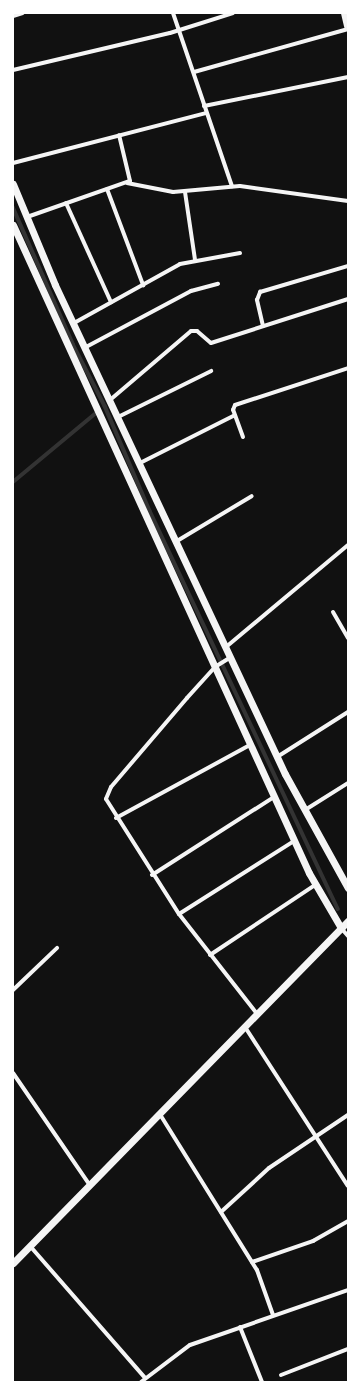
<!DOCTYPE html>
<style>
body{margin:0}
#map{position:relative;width:361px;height:1395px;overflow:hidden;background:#111;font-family:"Sofia Sans Condensed",sans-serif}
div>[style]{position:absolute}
.stream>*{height:3.5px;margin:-1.75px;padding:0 1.75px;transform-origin:1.75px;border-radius:1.75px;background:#333}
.minor>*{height:4px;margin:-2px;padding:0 2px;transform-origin:2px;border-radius:2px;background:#f5f5f5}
.tertiary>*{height:7px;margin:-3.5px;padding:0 3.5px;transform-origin:3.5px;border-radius:3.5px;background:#f5f5f5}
.secondary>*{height:8px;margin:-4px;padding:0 4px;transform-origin:4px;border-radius:4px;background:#f5f5f5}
span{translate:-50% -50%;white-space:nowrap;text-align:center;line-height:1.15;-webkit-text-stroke:3.5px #fff;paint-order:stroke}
.frame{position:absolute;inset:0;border:14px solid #fff;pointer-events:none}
</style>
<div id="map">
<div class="stream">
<i style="left:13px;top:207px;width:150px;rotate:66.3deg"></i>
<i style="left:73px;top:344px;width:70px;rotate:62.7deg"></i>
<i style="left:105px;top:406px;width:114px;rotate:66.8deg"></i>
<i style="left:150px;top:511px;width:440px;rotate:64.7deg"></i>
<i style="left:13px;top:482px;width:107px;rotate:-39.7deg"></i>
</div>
<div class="minor">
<i style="left:173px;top:13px;width:183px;rotate:71.2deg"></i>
<i style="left:13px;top:16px;width:10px;rotate:-17deg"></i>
<i style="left:13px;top:70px;width:161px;rotate:-13.3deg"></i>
<i style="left:170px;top:33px;width:66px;rotate:-17.6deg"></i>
<i style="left:194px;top:72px;width:160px;rotate:-15.6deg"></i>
<i style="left:204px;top:106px;width:147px;rotate:-11.4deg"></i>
<i style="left:13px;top:163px;width:200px;rotate:-14.5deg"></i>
<i style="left:127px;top:183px;width:47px;rotate:11.1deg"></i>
<i style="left:173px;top:192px;width:67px;rotate:-5.1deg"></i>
<i style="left:240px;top:186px;width:109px;rotate:7.9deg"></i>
<i style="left:107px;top:189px;width:103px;rotate:69.4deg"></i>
<i style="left:185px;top:192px;width:69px;rotate:81.6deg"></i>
<i style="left:66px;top:203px;width:109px;rotate:65.6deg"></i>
<i style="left:27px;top:217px;width:109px;rotate:-19.3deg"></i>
<i style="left:130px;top:181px;width:47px;rotate:-103.4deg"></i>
<i style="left:74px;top:323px;width:121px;rotate:-29.1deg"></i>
<i style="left:180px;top:264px;width:61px;rotate:-10.4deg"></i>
<i style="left:263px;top:326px;width:27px;rotate:-103deg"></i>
<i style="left:257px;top:300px;width:9px;rotate:-69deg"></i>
<i style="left:260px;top:292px;width:92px;rotate:-16.5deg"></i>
<i style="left:86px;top:347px;width:119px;rotate:-28.1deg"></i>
<i style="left:191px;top:291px;width:28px;rotate:-15deg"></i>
<i style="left:110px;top:400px;width:106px;rotate:-40.4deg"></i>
<i style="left:191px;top:331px;width:6px"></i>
<i style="left:197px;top:331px;width:18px;rotate:41deg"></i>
<i style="left:211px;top:343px;width:144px;rotate:-17.8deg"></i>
<i style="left:118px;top:417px;width:104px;rotate:-26.3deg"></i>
<i style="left:243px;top:437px;width:29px;rotate:-110deg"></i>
<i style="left:233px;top:410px;width:5px;rotate:-68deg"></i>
<i style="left:235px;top:405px;width:119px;rotate:-18.1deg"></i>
<i style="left:140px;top:463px;width:106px;rotate:-26.8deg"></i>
<i style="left:177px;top:541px;width:87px;rotate:-31deg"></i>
<i style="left:333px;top:612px;width:30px;rotate:60deg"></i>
<i style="left:226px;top:647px;width:159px;rotate:-39.9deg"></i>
<i style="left:231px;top:657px;width:19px;rotate:148deg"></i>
<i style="left:215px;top:667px;width:42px;rotate:132.1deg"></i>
<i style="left:187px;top:698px;width:117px;rotate:130.5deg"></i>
<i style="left:111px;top:787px;width:13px;rotate:113deg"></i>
<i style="left:106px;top:799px;width:136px;rotate:57.6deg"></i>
<i style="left:179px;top:914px;width:127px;rotate:52deg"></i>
<i style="left:277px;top:757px;width:84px;rotate:-32.4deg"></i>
<i style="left:305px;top:810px;width:51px;rotate:-32.1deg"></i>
<i style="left:116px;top:818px;width:153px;rotate:-28.6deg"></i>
<i style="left:152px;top:875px;width:145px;rotate:-32.6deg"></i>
<i style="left:179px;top:914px;width:136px;rotate:-32.4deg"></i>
<i style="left:341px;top:928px;width:11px;rotate:49deg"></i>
<i style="left:210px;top:955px;width:126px;rotate:-33.7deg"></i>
<i style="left:13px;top:990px;width:61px;rotate:-43.7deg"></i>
<i style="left:245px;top:1027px;width:189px;rotate:57.1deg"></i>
<i style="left:13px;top:1073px;width:135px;rotate:55.6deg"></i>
<i style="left:161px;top:1116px;width:181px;rotate:58.1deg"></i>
<i style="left:257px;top:1270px;width:48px;rotate:70.4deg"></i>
<i style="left:221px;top:1212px;width:65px;rotate:-42.5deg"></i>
<i style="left:269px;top:1168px;width:95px;rotate:-33.9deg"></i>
<i style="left:30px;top:1246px;width:175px;rotate:48.9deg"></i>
<i style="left:252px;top:1262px;width:65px;rotate:-19deg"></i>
<i style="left:313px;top:1241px;width:40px;rotate:-29.7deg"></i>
<i style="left:240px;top:1327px;width:59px;rotate:68.2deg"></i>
<i style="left:281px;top:1375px;width:72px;rotate:-21.2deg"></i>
<i style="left:141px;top:1382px;width:61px;rotate:-37.1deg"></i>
<i style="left:190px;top:1345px;width:167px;rotate:-19.2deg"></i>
</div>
<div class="tertiary">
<i style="left:13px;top:184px;width:109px;rotate:67.4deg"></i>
<i style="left:55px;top:285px;width:540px;rotate:64.81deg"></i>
<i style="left:285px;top:774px;width:130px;rotate:61.1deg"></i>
<i style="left:13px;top:225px;width:712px;rotate:65.45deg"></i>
<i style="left:309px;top:873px;width:64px;rotate:59.8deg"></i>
<i style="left:13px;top:1263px;width:479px;rotate:-45.6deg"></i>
</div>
<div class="secondary">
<i style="left:345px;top:13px;width:13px;rotate:77deg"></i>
</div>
<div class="frame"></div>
</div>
